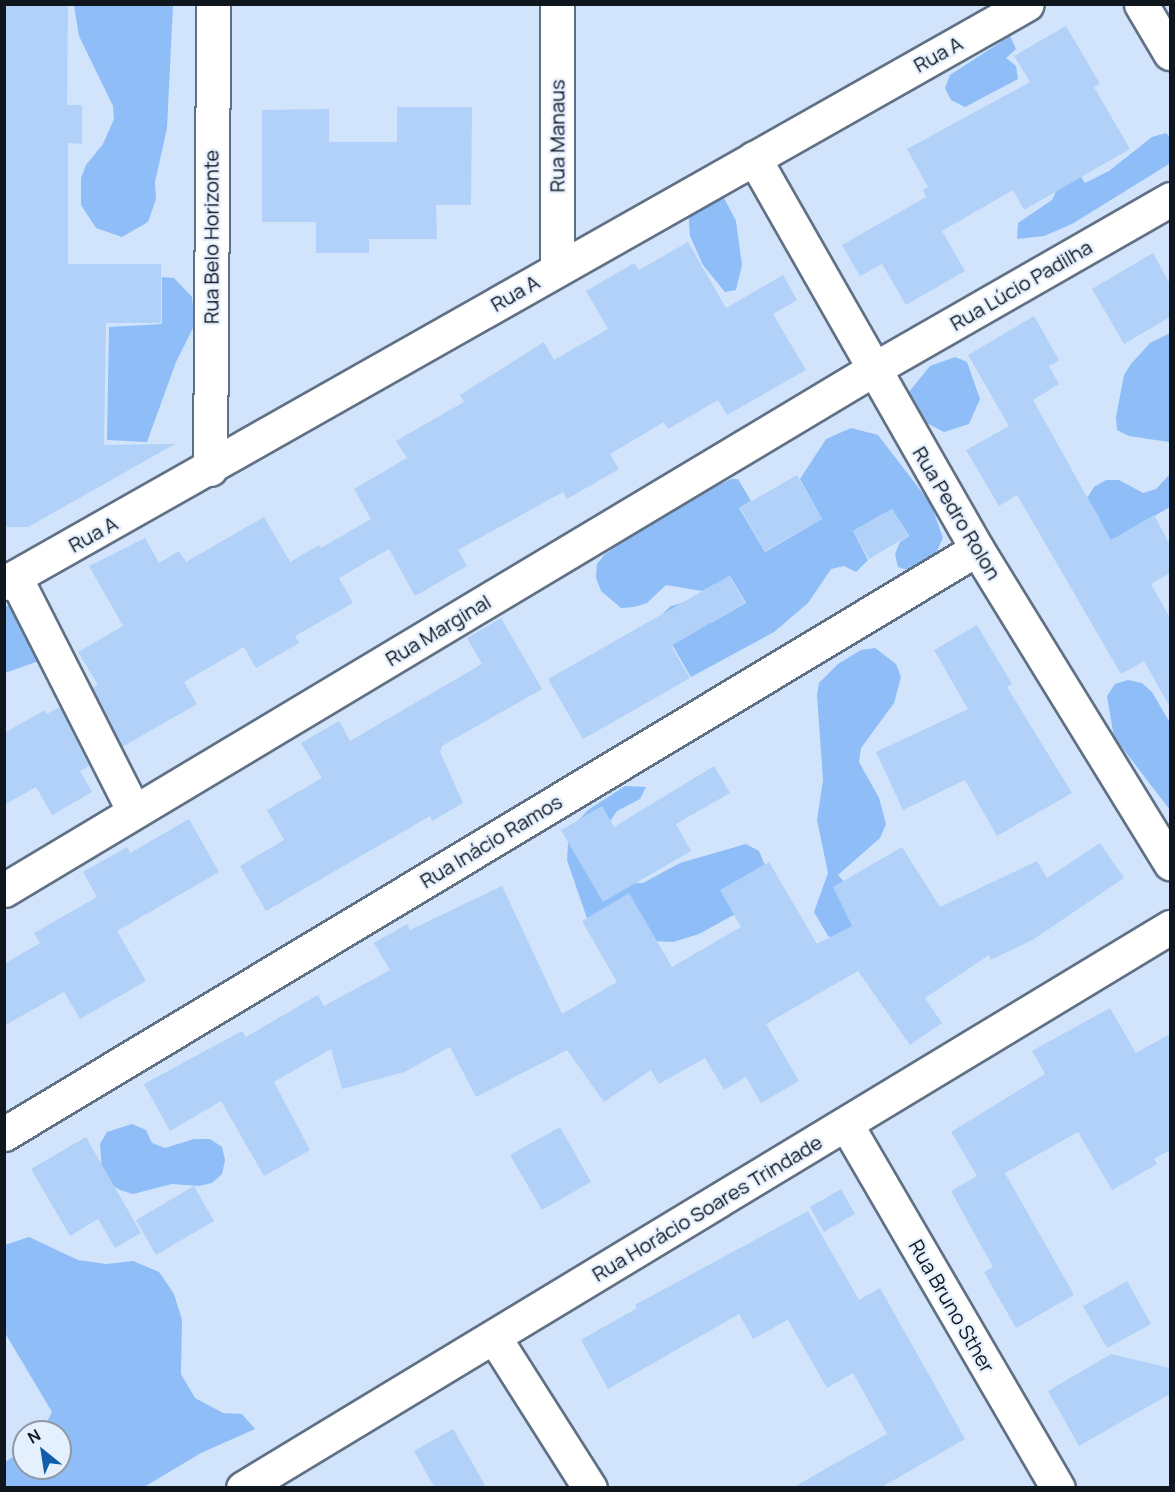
<!DOCTYPE html>
<meta charset="utf-8">
<style>
body{margin:0}
#map{position:relative;width:1175px;height:1492px;overflow:hidden;background:#d1e4fb;font-family:Manrope,sans-serif}
div>[style]{position:absolute}
.green>*{inset:0;background:#8ebdf7}
.building>*{inset:0;background:#b1d1f8}
.roads{filter:drop-shadow(2px 0 #617185) drop-shadow(-2px 0 #617185) drop-shadow(0 2px #617185) drop-shadow(0 -2px #617185)}
.minor>*{height:33px;margin:-16.5px;padding:0 16.5px;transform-origin:16.5px;border-radius:16.5px;background:#fff}
span{translate:-50% -50%;white-space:nowrap;text-align:center;line-height:1.15;-webkit-text-stroke:4.5px #e5f0fe;paint-order:stroke}
.street-label{font-size:20px;color:#10161e}
.frame{position:absolute;inset:0;border:6px solid #10161e;pointer-events:none}
.north{position:absolute;left:12px;top:1420px;width:60px;height:60px;box-sizing:border-box;background:#e5f0fe;border:2px solid #9099a4;border-radius:50%;rotate:330deg;font-size:16px;font-weight:700;line-height:24px;text-align:center;color:#10161e}
.north::after{content:'';display:block;margin:auto;width:21px;height:27px;background:#105fad;clip-path:polygon(50% 0,100% 100%,50% 72%,0 100%)}
</style>
<div id="map">
<div class="green">
<i style="clip-path:polygon(74px 5px,173px 5px,167px 128px,155px 182px,156px 199px,148px 222px,122px 237px,96px 228px,81px 205px,81px 178px,86px 165px,103px 144px,114px 119px,113px 106px,79px 36px)"></i>
<i style="clip-path:polygon(1010px 36px,1016px 49px,1006px 58px,1016px 66px,1018px 79px,965px 107px,951px 100px,945px 88px,950px 75px)"></i>
<i style="clip-path:polygon(1166px 133px,1170px 137px,1169px 164px,1072px 224px,1044px 236px,1017px 239px,1018px 223px,1052px 200px,1070px 161px,1085px 183px,1109px 171px,1152px 137px)"></i>
<i style="clip-path:polygon(711px 193px,724px 198px,736px 221px,742px 265px,736px 290px,725px 292px,703px 265px,690px 236px,688px 208px)"></i>
<i style="clip-path:polygon(162px 277px,174px 278px,192px 297px,195px 324px,176px 362px,147px 442px,107px 440px,109px 327px,162px 324px)"></i>
<i style="clip-path:polygon(1170px 333px,1170px 445px,1169px 442px,1129px 436px,1117px 430px,1116px 417px,1124px 375px,1131px 364px,1150px 343px)"></i>
<i style="clip-path:polygon(955px 357px,967px 362px,980px 399px,969px 424px,944px 432px,919px 419px,905px 397px,930px 366px)"></i>
<i style="clip-path:polygon(851px 428px,878px 435px,931px 504px,943px 538px,934px 557px,911px 571px,898px 567px,895px 554px,900px 542px,909px 536px,892px 509px,853px 531px,868px 560px,856px 572px,844px 566px,831px 569px,808px 603px,774px 632px,691px 677px,657px 619px,671px 606px,697px 599px,711px 623px,746px 603px,730px 576px,702px 591px,666px 585px,647px 603px,634px 607px,621px 608px,601px 591px,596px 578px,597px 564px,605px 554px,679px 504px,731px 479px,738px 479px,751px 501px,739px 508px,765px 552px,822px 519px,800px 479px,826px 439px)"></i>
<i style="clip-path:polygon(1170px 474px,1170px 507px,1106px 544px,1092px 526px,1099px 518px,1087px 498px,1094px 487px,1106px 480px,1119px 480px,1143px 493px,1156px 489px)"></i>
<i style="clip-path:polygon(13px 602px,54px 626px,89px 685px,91px 698px,36px 662px,5px 673px,5px 607px)"></i>
<i style="clip-path:polygon(875px 648px,896px 664px,901px 677px,894px 703px,861px 748px,859px 762px,879px 798px,886px 824px,880px 838px,838px 875px,850px 889px,863px 922px,841px 942px,828px 936px,814px 912px,828px 873px,817px 820px,823px 780px,817px 695px,819px 683px,838px 664px,861px 650px)"></i>
<i style="clip-path:polygon(1128px 680px,1142px 683px,1152px 692px,1170px 723px,1170px 810px,1114px 737px,1107px 696px,1115px 684px)"></i>
<i style="clip-path:polygon(625px 786px,646px 787px,640px 799px,617px 811px,609px 823px,629px 883px,643px 883px,680px 863px,746px 844px,759px 851px,769px 875px,748px 907px,699px 934px,673px 942px,631px 940px,590px 927px,567px 860px,569px 831px,588px 810px)"></i>
<i style="clip-path:polygon(132px 1124px,146px 1130px,152px 1143px,165px 1148px,194px 1139px,210px 1139px,222px 1147px,225px 1160px,222px 1174px,212px 1183px,199px 1186px,172px 1184px,133px 1194px,120px 1190px,109px 1183px,102px 1171px,100px 1144px,107px 1132px)"></i>
<i style="clip-path:polygon(29px 1237px,78px 1260px,106px 1264px,133px 1261px,159px 1272px,174px 1294px,182px 1320px,181px 1374px,195px 1398px,223px 1413px,242px 1414px,255px 1429px,201px 1453px,144px 1487px,5px 1487px,5px 1462px,24px 1450px,24px 1468px,60px 1468px,60px 1432px,42px 1432px,52px 1412px,5px 1333px,5px 1245px)"></i>
</div>
<div class="building">
<i style="clip-path:polygon(4px 4px,68px 4px,67px 105px,82px 105px,82px 144px,68px 143px,68px 264px,161px 264px,161px 323px,106px 323px,104px 445px,175px 444px,28px 527px,4px 527px)"></i>
<i style="clip-path:polygon(1066px 26px,1100px 84px,1094px 87px,1130px 149px,1024px 210px,1013px 190px,942px 231px,965px 271px,906px 305px,882px 264px,860px 276px,842px 245px,926px 197px,923px 190px,928px 187px,907px 149px,1030px 82px,1014px 56px)"></i>
<i style="clip-path:polygon(397px 107px,472px 107px,471px 205px,436px 205px,437px 239px,369px 239px,369px 253px,316px 253px,316px 222px,262px 222px,262px 110px,329px 109px,329px 142px,397px 142px)"></i>
<i style="clip-path:polygon(688px 242px,726px 308px,783px 275px,797px 300px,773px 314px,806px 370px,727px 415px,718px 400px,668px 429px,664px 422px,610px 454px,619px 469px,567px 499px,563px 492px,458px 550px,467px 566px,415px 596px,389px 549px,339px 578px,353px 603px,295px 636px,299px 643px,256px 668px,244px 647px,184px 682px,197px 704px,122px 747px,92px 688px,98px 685px,78px 652px,123px 626px,89px 566px,145px 538px,159px 563px,179px 551px,186px 562px,264px 517px,290px 562px,319px 545px,321px 548px,371px 519px,354px 489px,407px 458px,396px 441px,464px 402px,460px 395px,544px 342px,554px 360px,608px 329px,586px 291px,634px 263px,639px 270px)"></i>
<i style="clip-path:polygon(1153px 253px,1170px 284px,1170px 317px,1124px 344px,1092px 289px)"></i>
<i style="clip-path:polygon(1034px 316px,1059px 360px,1049px 366px,1059px 384px,1033px 400px,1111px 540px,1154px 515px,1170px 545px,1170px 573px,1151px 584px,1170px 618px,1170px 707px,1144px 661px,1121px 674px,1017px 495px,999px 506px,966px 450px,1009px 426px,968px 355px)"></i>
<i style="clip-path:polygon(797px 475px,822px 519px,765px 551px,740px 508px)"></i>
<i style="clip-path:polygon(892px 509px,908px 536px,869px 559px,853px 531px)"></i>
<i style="clip-path:polygon(729px 576px,745px 603px,671px 646px,690px 678px,583px 739px,548px 679px)"></i>
<i style="clip-path:polygon(501px 618px,542px 689px,442px 746px,440px 752px,463px 803px,432px 821px,430px 816px,266px 911px,240px 866px,284px 840px,267px 810px,322px 778px,301px 743px,339px 721px,350px 741px,482px 664px,467px 638px)"></i>
<i style="clip-path:polygon(977px 625px,1012px 684px,1007px 687px,1072px 793px,997px 836px,965px 780px,903px 810px,876px 752px,968px 709px,934px 650px)"></i>
<i style="clip-path:polygon(60px 707px,89px 766px,80px 771px,92px 792px,52px 815px,36px 787px,4px 805px,4px 733px,45px 710px,47px 714px)"></i>
<i style="clip-path:polygon(714px 766px,730px 793px,676px 824px,691px 851px,603px 902px,561px 830px,602px 806px,614px 827px)"></i>
<i style="clip-path:polygon(189px 819px,219px 872px,117px 931px,146px 981px,80px 1019px,64px 992px,4px 1026px,4px 964px,40px 943px,34px 933px,97px 897px,83px 872px,127px 847px,130px 853px)"></i>
<i style="clip-path:polygon(1100px 843px,1124px 878px,1034px 939px,991px 960px,989px 955px,925px 998px,942px 1023px,910px 1045px,858px 971px,766px 1024px,799px 1081px,761px 1103px,746px 1077px,724px 1090px,705px 1058px,659px 1084px,651px 1070px,604px 1102px,567px 1050px,476px 1097px,450px 1047px,404px 1072px,342px 1089px,331px 1049px,274px 1082px,310px 1150px,264px 1176px,221px 1101px,170px 1131px,144px 1084px,242px 1031px,246px 1037px,318px 995px,324px 1006px,390px 970px,374px 943px,407px 924px,410px 930px,502px 886px,562px 1014px,617px 982px,582px 921px,629px 893px,672px 967px,741px 927px,720px 890px,769px 862px,817px 944px,852px 926px,833px 887px,902px 847px,940px 907px,1037px 861px,1047px 878px)"></i>
<i style="clip-path:polygon(1110px 1008px,1136px 1053px,1170px 1034px,1170px 1150px,1154px 1159px,1157px 1164px,1112px 1190px,1078px 1132px,1005px 1173px,1074px 1295px,1016px 1328px,984px 1272px,993px 1267px,951px 1191px,977px 1176px,951px 1132px,1045px 1074px,1032px 1051px)"></i>
<i style="clip-path:polygon(560px 1127px,591px 1182px,542px 1210px,510px 1155px)"></i>
<i style="clip-path:polygon(86px 1137px,141px 1233px,115px 1248px,98px 1219px,70px 1236px,31px 1169px)"></i>
<i style="clip-path:polygon(194px 1186px,214px 1221px,156px 1255px,136px 1220px)"></i>
<i style="clip-path:polygon(841px 1189px,855px 1214px,824px 1232px,810px 1207px)"></i>
<i style="clip-path:polygon(808px 1211px,859px 1300px,880px 1288px,965px 1439px,880px 1488px,792px 1488px,887px 1434px,853px 1373px,827px 1388px,788px 1320px,753px 1339px,739px 1314px,608px 1389px,581px 1340px,637px 1308px,635px 1305px)"></i>
<i style="clip-path:polygon(1127px 1281px,1151px 1324px,1107px 1348px,1083px 1306px)"></i>
<i style="clip-path:polygon(1111px 1354px,1170px 1368px,1170px 1394px,1079px 1446px,1048px 1391px)"></i>
<i style="clip-path:polygon(453px 1429px,481px 1478px,486px 1488px,435px 1488px,414px 1451px)"></i>
</div>
<div class="roads">
<div class="minor">
<i style="left:557px;top:4px;width:264px;rotate:90deg"></i>
<i style="left:1141px;top:4px;width:57px;rotate:59.4deg"></i>
<i style="left:754px;top:158px;width:450px;rotate:60.3deg"></i>
<i style="left:977px;top:549px;width:369px;rotate:58.4deg"></i>
<i style="left:210px;top:469px;width:465px;rotate:-89.6deg"></i>
<i style="left:15px;top:577px;width:263px;rotate:63.1deg"></i>
<i style="left:4px;top:583px;width:1175px;rotate:-29.51deg"></i>
<i style="left:4px;top:890px;width:1012px;rotate:-30.92deg"></i>
<i style="left:872px;top:370px;width:344px;rotate:-29.8deg"></i>
<i style="left:846px;top:1124px;width:421px;rotate:59.8deg"></i>
<i style="left:4px;top:1134px;width:1135px;rotate:-31.02deg"></i>
<i style="left:494px;top:1337px;width:179px;rotate:57.6deg"></i>
<i style="left:243px;top:1488px;width:1084px;rotate:-31.18deg"></i>
</div>
</div>
<div class="street-label">
<span style="left:938px;top:54px;rotate:-29deg">Rua A</span>
<span style="left:557px;top:136px;rotate:-90deg">Rua Manaus</span>
<span style="left:211px;top:237px;rotate:-90deg">Rua Belo Horizonte</span>
<span style="left:1021px;top:285px;rotate:-30deg">Rua Lúcio Padilha</span>
<span style="left:515px;top:293px;rotate:-30deg">Rua A</span>
<span style="left:957px;top:513px;rotate:59deg">Rua Pedro Rolon</span>
<span style="left:93px;top:534px;rotate:-29deg">Rua A</span>
<span style="left:438px;top:630px;rotate:-31deg">Rua Marginal</span>
<span style="left:491px;top:841px;rotate:-31deg">Rua Inácio Ramos</span>
<span style="left:707px;top:1208px;rotate:-31deg">Rua Horácio Soares Trindade</span>
<span style="left:952px;top:1306px;rotate:60deg">Rua Bruno Sther</span>
</div>
<div class="frame"></div>
<div class="north">N</div>
</div>
